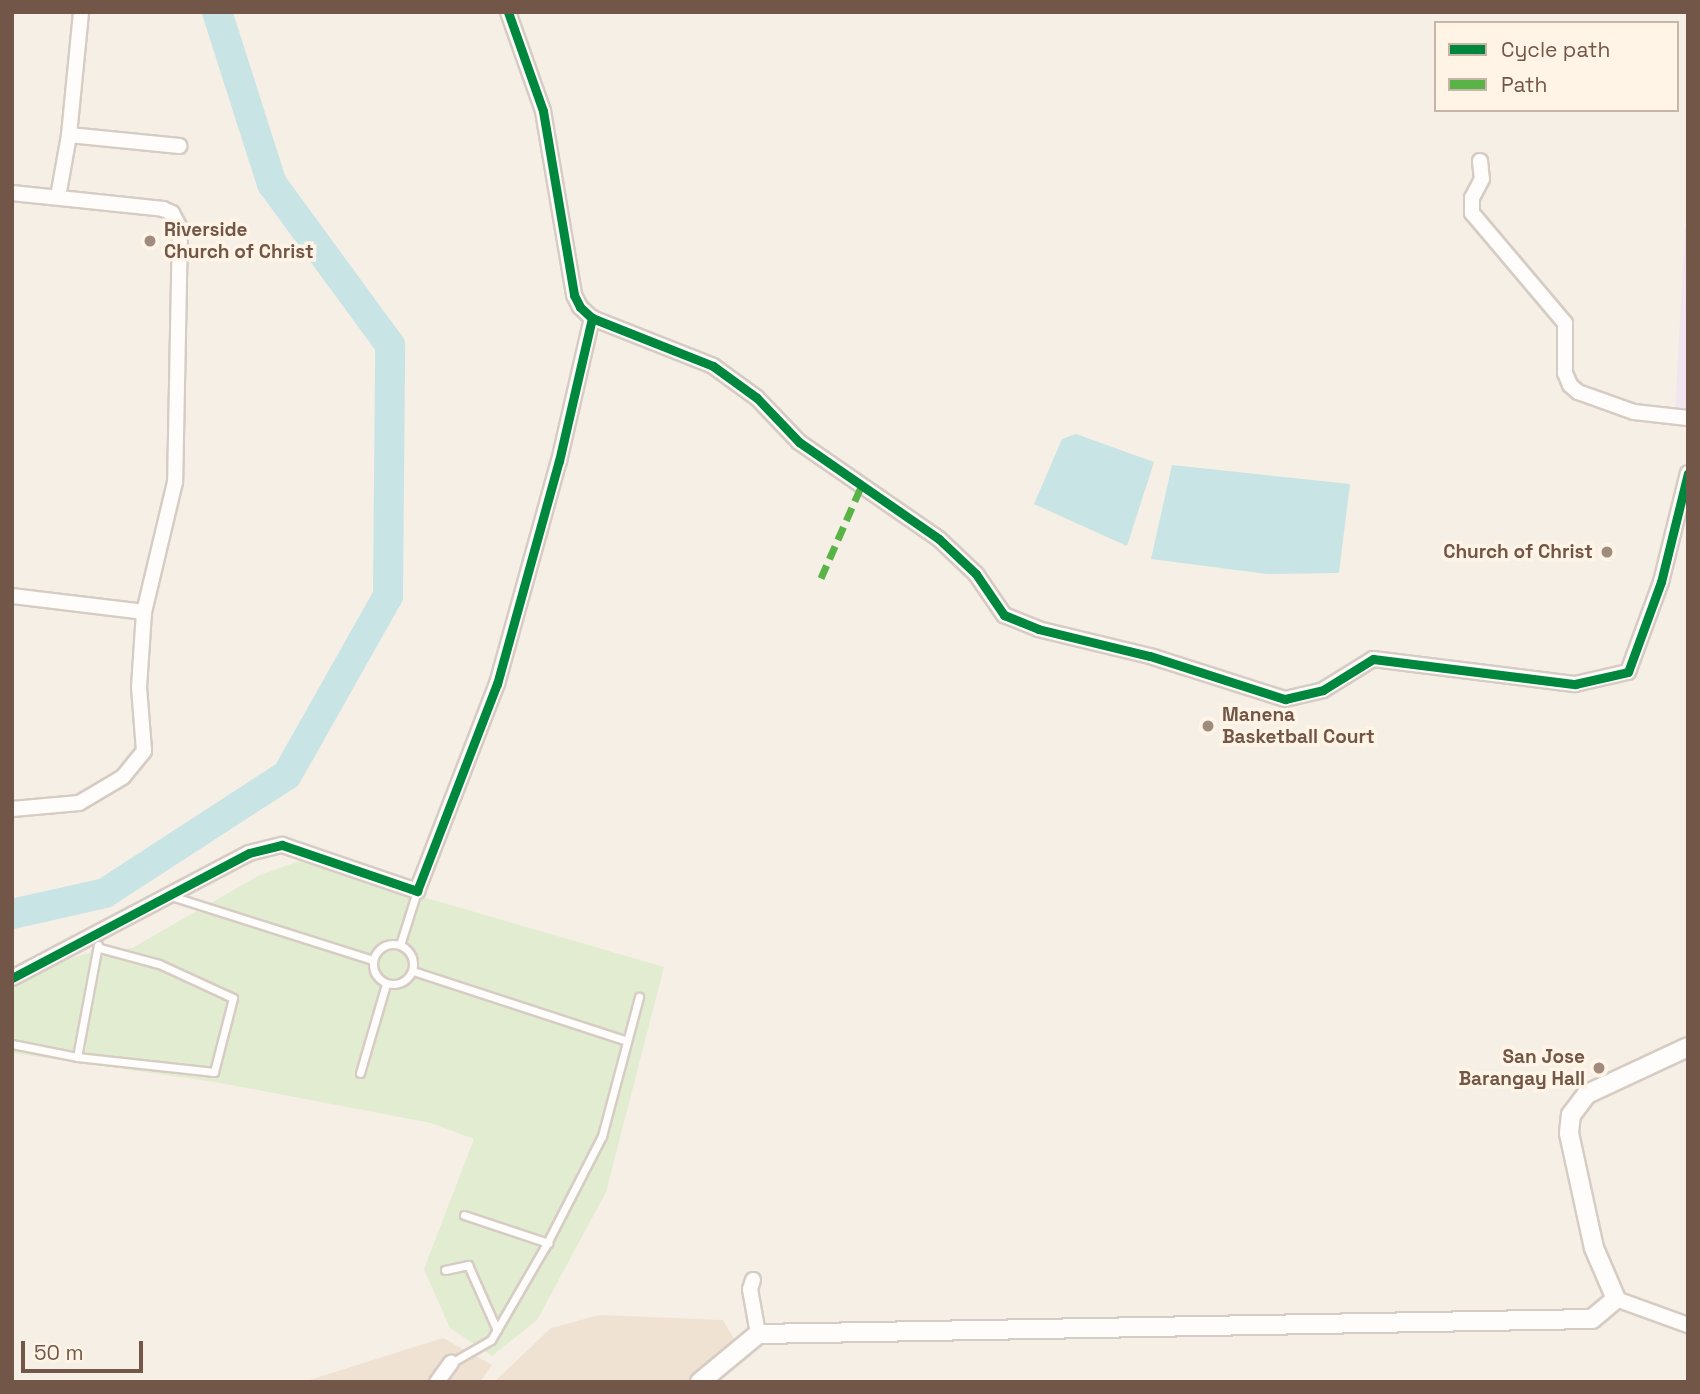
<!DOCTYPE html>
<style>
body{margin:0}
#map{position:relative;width:1700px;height:1394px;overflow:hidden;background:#f6efe6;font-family:"Space Grotesk",sans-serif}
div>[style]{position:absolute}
.residential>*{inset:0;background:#efe2d3}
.education>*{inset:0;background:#f1e5f0}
.green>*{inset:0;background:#e2ecd1}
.water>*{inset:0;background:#c8e4e5}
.river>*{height:30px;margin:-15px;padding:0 15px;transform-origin:15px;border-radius:15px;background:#c8e4e5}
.roads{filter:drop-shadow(2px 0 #d7ccc4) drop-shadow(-2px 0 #d7ccc4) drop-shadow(0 2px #d7ccc4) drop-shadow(0 -2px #d7ccc4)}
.service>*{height:7px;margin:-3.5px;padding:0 3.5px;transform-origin:3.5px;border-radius:3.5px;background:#fefdfb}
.service>.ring{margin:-3.5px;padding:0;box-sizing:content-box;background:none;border:7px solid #fefdfb;border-radius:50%}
.minor>*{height:14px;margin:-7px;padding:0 7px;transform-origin:7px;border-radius:7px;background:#fefdfb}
.tertiary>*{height:18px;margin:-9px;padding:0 9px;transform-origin:9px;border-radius:9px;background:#fefdfb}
.quiet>*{height:7px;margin-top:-3.5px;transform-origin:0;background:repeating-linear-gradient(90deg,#59b447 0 14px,transparent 0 21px)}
.cycleway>*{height:9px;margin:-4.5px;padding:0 4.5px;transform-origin:4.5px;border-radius:4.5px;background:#00873e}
.dots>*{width:19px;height:19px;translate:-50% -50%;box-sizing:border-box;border:4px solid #fff4e6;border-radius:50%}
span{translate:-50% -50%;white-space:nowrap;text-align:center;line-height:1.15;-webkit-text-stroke:7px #fff4e6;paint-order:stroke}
.poi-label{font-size:19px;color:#725648;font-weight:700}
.left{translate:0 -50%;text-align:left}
.right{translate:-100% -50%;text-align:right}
.frame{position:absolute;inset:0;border:14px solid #725648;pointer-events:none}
.legend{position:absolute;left:1434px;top:21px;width:245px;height:91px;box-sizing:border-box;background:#fff4e6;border:2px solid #c7b5a7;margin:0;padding:9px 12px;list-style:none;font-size:21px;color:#725648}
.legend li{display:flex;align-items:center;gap:14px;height:35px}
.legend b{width:35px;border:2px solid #c7b5a7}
.scale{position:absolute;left:21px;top:1341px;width:122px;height:32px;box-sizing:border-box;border:4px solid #725648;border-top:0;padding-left:9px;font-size:21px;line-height:24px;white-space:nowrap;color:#725648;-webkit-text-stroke:5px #fff4e6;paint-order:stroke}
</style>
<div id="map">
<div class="residential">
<i style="clip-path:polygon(600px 1315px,723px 1320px,741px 1351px,708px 1382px,494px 1382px,551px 1328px)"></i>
<i style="clip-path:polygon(443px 1338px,492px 1365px,480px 1382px,303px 1382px)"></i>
</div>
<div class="education">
<i style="clip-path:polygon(1685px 228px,1688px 228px,1688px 414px,1675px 414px)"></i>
</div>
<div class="green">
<i style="clip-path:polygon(299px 861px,664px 967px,606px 1192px,537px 1320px,492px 1356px,450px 1328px,424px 1269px,474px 1139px,431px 1123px,221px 1083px,12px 1053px,12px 986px,33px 970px,92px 952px,132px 948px,258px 876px)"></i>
</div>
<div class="water">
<i style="clip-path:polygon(1076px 434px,1154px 462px,1127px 546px,1034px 504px,1062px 439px)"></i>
<i style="clip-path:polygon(1172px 465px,1350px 484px,1339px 573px,1267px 574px,1151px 559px)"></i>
</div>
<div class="river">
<i style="left:12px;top:914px;width:95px;rotate:-12.7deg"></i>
<i style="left:105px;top:893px;width:217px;rotate:-33deg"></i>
<i style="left:287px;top:775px;width:206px;rotate:-60.6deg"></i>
<i style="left:388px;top:596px;width:251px;rotate:-89.5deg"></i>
<i style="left:390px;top:345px;width:200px;rotate:-126.2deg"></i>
<i style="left:272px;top:184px;width:181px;rotate:-107.7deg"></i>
</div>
<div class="roads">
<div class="service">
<i style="left:171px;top:896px;width:212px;rotate:17.6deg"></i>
<i class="ring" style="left:373px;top:944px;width:33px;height:33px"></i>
<i style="left:400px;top:945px;width:57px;rotate:-72.5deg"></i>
<i style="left:413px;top:971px;width:225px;rotate:18.1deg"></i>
<i style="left:12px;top:1044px;width:66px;rotate:11.3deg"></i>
<i style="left:77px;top:1057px;width:138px;rotate:6.2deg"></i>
<i style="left:214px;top:1072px;width:76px;rotate:-75.6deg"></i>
<i style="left:233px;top:998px;width:81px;rotate:-155.3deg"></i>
<i style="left:159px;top:964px;width:61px;rotate:-164.8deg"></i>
<i style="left:77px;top:1057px;width:114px;rotate:-79.4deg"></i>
<i style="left:360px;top:1073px;width:93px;rotate:-73.7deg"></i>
<i style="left:464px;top:1215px;width:89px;rotate:18.4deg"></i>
<i style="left:445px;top:1270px;width:24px;rotate:-12deg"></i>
<i style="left:468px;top:1265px;width:71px;rotate:66deg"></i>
<i style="left:451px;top:1363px;width:46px;rotate:-29.9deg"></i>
<i style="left:491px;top:1340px;width:108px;rotate:-59.9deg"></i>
<i style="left:545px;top:1247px;width:125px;rotate:-62.8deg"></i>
<i style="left:602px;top:1136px;width:144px;rotate:-75.1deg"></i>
</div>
<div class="minor">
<i style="left:508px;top:12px;width:105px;rotate:70.5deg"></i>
<i style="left:543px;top:111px;width:187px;rotate:80.4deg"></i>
<i style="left:574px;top:295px;width:13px;rotate:63deg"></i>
<i style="left:580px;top:307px;width:16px;rotate:43deg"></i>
<i style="left:592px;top:318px;width:130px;rotate:21.6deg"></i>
<i style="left:713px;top:366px;width:54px;rotate:36deg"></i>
<i style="left:757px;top:398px;width:61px;rotate:46.3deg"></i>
<i style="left:799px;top:442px;width:170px;rotate:34.7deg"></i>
<i style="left:939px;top:539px;width:51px;rotate:43.4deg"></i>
<i style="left:976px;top:574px;width:50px;rotate:55.7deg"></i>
<i style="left:1004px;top:615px;width:37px;rotate:22deg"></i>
<i style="left:1038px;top:629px;width:115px;rotate:13.6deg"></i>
<i style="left:1150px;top:656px;width:142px;rotate:17.7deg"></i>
<i style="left:1285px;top:699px;width:39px;rotate:-13deg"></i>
<i style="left:1323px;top:690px;width:59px;rotate:-31.8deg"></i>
<i style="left:1373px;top:659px;width:204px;rotate:7.1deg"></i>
<i style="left:1575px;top:684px;width:54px;rotate:-12.8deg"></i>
<i style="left:1628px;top:672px;width:96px;rotate:-69.9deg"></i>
<i style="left:1661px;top:582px;width:112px;rotate:-76.1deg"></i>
<i style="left:69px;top:135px;width:111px;rotate:5.7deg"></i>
<i style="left:1480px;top:161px;width:18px;rotate:84deg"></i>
<i style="left:1482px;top:179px;width:21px;rotate:118deg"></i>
<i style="left:1472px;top:198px;width:15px;rotate:90deg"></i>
<i style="left:1472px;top:213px;width:144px;rotate:49.8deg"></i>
<i style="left:1565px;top:323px;width:50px;rotate:90deg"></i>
<i style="left:1565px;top:373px;width:13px;rotate:67deg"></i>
<i style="left:1570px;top:385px;width:11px;rotate:41deg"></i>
<i style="left:1578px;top:392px;width:59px;rotate:19.7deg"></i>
<i style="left:1634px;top:412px;width:54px;rotate:6.3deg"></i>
<i style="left:12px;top:193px;width:152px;rotate:6deg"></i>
<i style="left:163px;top:209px;width:10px;rotate:24deg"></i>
<i style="left:172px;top:213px;width:17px;rotate:62deg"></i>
<i style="left:180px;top:228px;width:254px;rotate:91.1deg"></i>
<i style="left:175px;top:482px;width:134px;rotate:103.4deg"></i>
<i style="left:144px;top:612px;width:75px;rotate:93.8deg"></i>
<i style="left:139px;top:687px;width:64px;rotate:85.5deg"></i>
<i style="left:144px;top:751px;width:33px;rotate:129deg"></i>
<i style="left:123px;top:777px;width:51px;rotate:149.4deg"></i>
<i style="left:79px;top:803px;width:67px;rotate:174.9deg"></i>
<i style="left:58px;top:197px;width:63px;rotate:-79.9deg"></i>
<i style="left:69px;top:135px;width:124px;rotate:-84.4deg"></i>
<i style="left:12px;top:596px;width:133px;rotate:6.9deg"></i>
<i style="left:12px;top:978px;width:268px;rotate:-27.8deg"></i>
<i style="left:249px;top:853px;width:34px;rotate:-14deg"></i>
<i style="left:282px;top:845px;width:143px;rotate:18.8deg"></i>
<i style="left:417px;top:891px;width:222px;rotate:-68.9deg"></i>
<i style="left:497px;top:684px;width:231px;rotate:-74.5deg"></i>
<i style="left:559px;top:461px;width:147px;rotate:-77deg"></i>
<i style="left:753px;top:1280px;width:9px;rotate:108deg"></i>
<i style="left:750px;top:1289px;width:46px;rotate:79.9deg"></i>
<i style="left:1616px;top:1299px;width:77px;rotate:19.9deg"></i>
<i style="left:437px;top:1382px;width:24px;rotate:-54deg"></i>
</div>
<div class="tertiary">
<i style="left:700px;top:1382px;width:75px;rotate:-39.6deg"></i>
<i style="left:758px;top:1334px;width:834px;rotate:-1.03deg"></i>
<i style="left:1592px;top:1319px;width:31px;rotate:-40deg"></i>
<i style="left:1616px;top:1299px;width:56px;rotate:-113.3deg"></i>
<i style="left:1594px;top:1248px;width:118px;rotate:-102.3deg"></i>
<i style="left:1569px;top:1133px;width:18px;rotate:-84deg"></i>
<i style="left:1571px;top:1115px;width:26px;rotate:-53deg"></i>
<i style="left:1587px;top:1094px;width:111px;rotate:-25deg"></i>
</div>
</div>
<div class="quiet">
<i style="left:821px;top:578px;width:99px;rotate:-66.3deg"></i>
</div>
<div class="cycleway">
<i style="left:508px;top:12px;width:105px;rotate:70.5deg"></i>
<i style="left:543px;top:111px;width:187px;rotate:80.4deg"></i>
<i style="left:574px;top:295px;width:13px;rotate:63deg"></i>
<i style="left:580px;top:307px;width:16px;rotate:43deg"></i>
<i style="left:592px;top:318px;width:130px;rotate:21.6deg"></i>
<i style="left:713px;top:366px;width:54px;rotate:36deg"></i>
<i style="left:757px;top:398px;width:61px;rotate:46.3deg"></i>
<i style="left:799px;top:442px;width:170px;rotate:34.7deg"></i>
<i style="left:939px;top:539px;width:51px;rotate:43.4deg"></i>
<i style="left:976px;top:574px;width:50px;rotate:55.7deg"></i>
<i style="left:1004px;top:615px;width:37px;rotate:22deg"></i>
<i style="left:1038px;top:629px;width:115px;rotate:13.6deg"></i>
<i style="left:1150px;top:656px;width:142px;rotate:17.7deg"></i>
<i style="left:1285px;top:699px;width:39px;rotate:-13deg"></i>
<i style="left:1323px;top:690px;width:59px;rotate:-31.8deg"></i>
<i style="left:1373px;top:659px;width:204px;rotate:7.1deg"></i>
<i style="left:1575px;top:684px;width:54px;rotate:-12.8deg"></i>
<i style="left:1628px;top:672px;width:96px;rotate:-69.9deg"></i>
<i style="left:1661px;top:582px;width:112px;rotate:-76.1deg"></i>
<i style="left:12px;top:978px;width:268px;rotate:-27.8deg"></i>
<i style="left:249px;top:853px;width:34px;rotate:-14deg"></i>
<i style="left:282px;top:845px;width:143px;rotate:18.8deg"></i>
<i style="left:417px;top:891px;width:222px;rotate:-68.9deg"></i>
<i style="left:497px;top:684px;width:231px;rotate:-74.5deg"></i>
<i style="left:559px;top:461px;width:147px;rotate:-77deg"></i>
</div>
<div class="dots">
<i style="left:150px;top:241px;background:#a08c7f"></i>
<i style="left:1607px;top:552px;background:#a08c7f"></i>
<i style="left:1208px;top:726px;background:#a08c7f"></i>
<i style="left:1599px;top:1068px;background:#a08c7f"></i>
</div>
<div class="poi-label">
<span class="left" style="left:164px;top:241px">Riverside<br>Church of Christ</span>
<span class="right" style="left:1593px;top:552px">Church of Christ</span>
<span class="left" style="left:1222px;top:726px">Manena<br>Basketball Court</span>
<span class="right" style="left:1585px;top:1068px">San Jose<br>Barangay Hall</span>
</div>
<div class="frame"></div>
<ul class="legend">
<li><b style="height:9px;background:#00873e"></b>Cycle path</li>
<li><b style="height:9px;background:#59b447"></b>Path</li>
</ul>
<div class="scale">50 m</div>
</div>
